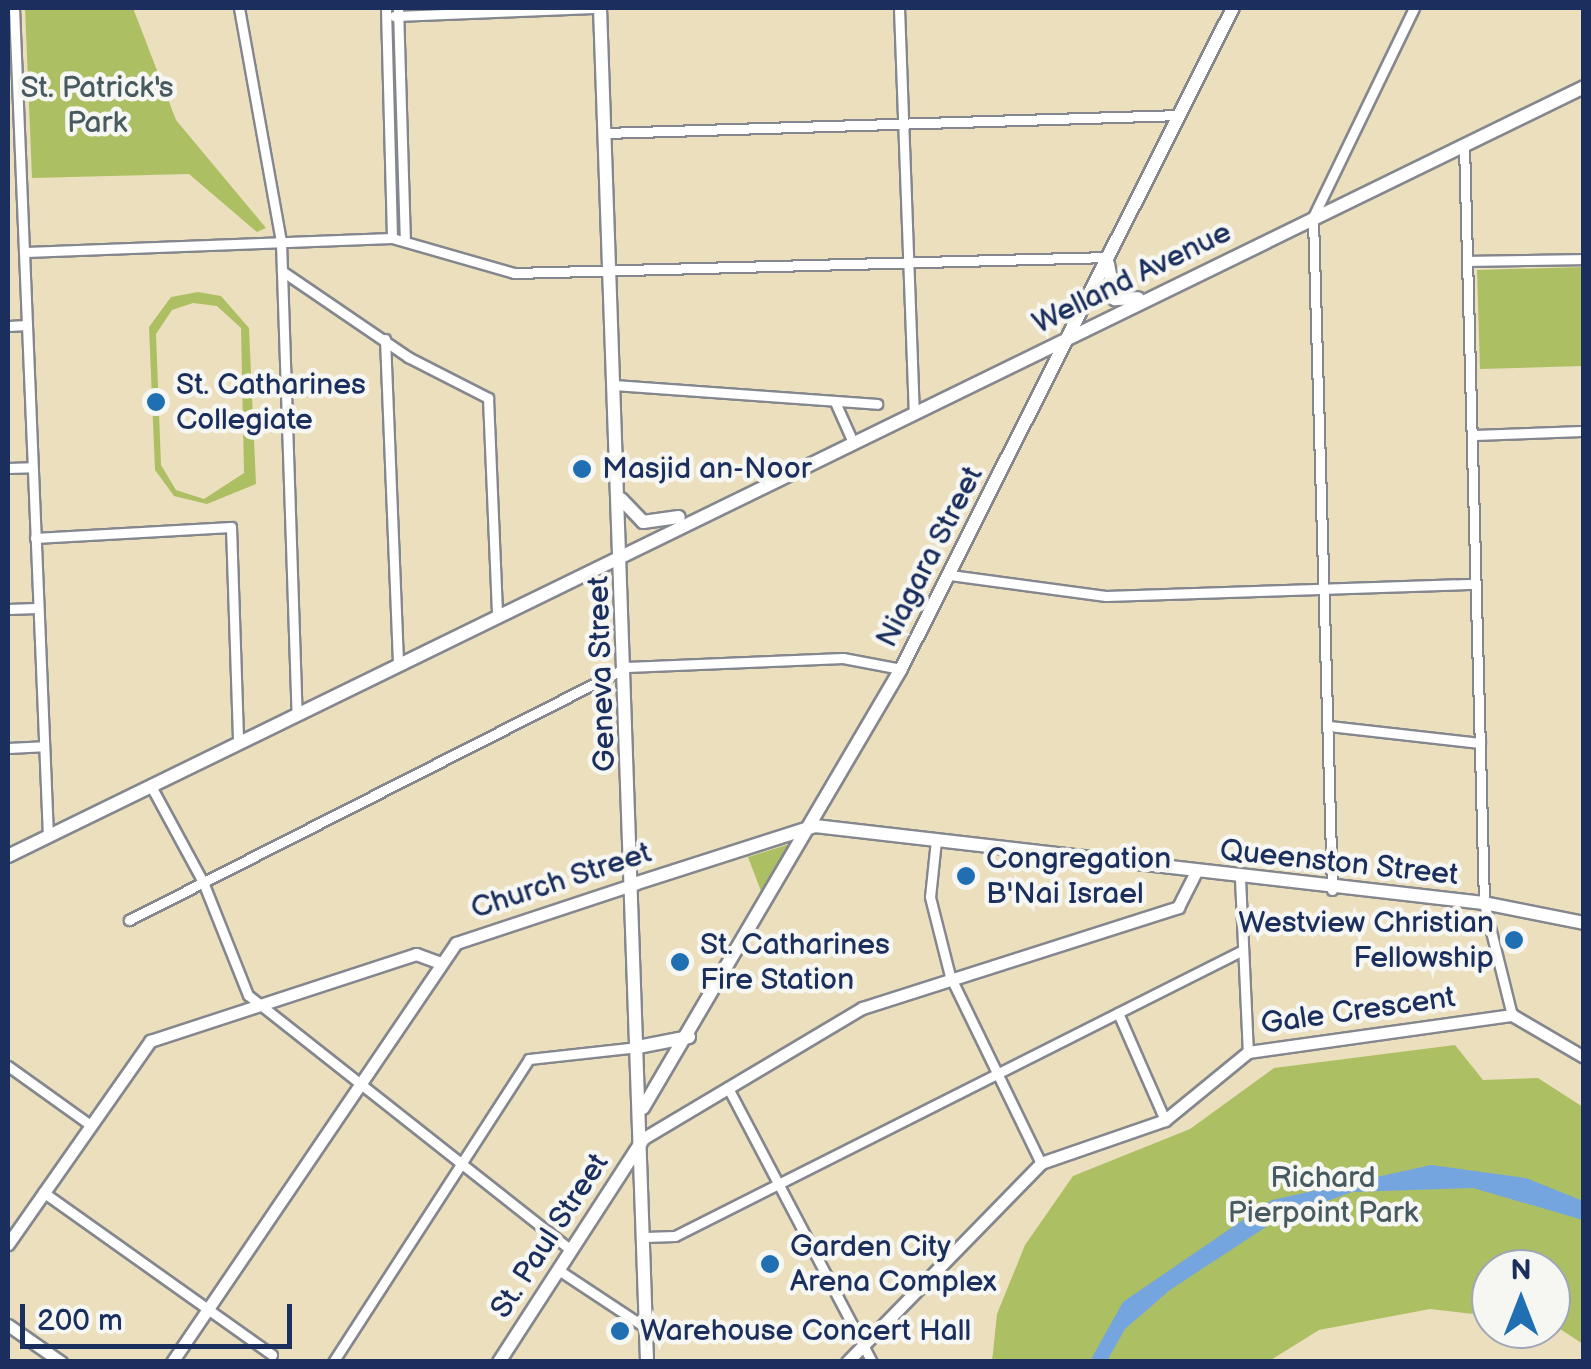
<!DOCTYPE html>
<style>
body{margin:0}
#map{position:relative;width:1591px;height:1369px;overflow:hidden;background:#ecdfbd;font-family:"Balsamiq Sans",sans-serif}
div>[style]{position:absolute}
.green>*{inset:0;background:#adbf63}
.water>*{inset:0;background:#75a5df}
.roads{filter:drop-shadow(2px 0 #84878e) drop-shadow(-2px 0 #84878e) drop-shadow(0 2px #84878e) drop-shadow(0 -2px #84878e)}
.minor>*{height:9px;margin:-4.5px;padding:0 4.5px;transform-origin:4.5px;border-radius:4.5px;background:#fff}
.tertiary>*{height:11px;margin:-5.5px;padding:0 5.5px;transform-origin:5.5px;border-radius:5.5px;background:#fff}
.secondary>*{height:12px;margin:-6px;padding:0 6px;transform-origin:6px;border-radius:6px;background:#fff}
.dots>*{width:28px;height:28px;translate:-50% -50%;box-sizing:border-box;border:5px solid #f6f6f2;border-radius:50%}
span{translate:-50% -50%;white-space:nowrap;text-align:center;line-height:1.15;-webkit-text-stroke:9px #f6f6f2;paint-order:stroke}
.park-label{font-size:30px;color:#475a60}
.street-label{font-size:30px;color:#1b2f5e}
.poi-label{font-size:30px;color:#1b2f5e}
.left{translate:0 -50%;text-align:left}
.right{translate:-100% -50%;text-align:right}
.frame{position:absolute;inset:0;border:10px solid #1b2f5e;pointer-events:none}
.north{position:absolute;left:1471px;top:1249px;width:100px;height:100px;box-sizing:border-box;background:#f6f6f2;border:2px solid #9ea6b7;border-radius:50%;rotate:0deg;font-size:28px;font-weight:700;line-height:40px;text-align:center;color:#1b2f5e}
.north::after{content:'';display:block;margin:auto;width:35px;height:45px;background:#1f6fb2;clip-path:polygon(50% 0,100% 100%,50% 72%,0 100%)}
.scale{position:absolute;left:20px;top:1304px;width:272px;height:45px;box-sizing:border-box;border:5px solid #1b2f5e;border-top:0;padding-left:12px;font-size:30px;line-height:35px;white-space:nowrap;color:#1b2f5e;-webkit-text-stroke:8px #f6f6f2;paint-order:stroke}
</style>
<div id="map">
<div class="green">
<i style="clip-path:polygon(25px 8px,133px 8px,176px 120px,266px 228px,257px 232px,189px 174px,32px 178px)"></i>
<i style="clip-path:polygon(1583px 267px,1583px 366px,1480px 369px,1477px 270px)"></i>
<i style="clip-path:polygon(evenodd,198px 292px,221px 296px,249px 328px,256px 484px,207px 504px,174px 496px,155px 470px,149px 327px,171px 297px,198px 292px,193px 303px,217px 306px,241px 328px,244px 473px,204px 499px,176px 490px,161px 465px,156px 334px,172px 310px,193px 303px)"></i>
<i style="clip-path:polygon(796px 842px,761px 891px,748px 857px)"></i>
<i style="clip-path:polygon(1455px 1045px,1483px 1080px,1538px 1078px,1583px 1107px,1583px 1344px,1551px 1323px,1551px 1269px,1491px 1269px,1491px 1316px,1430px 1309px,1319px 1330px,1269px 1361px,992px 1362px,997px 1314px,1025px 1245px,1073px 1176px,1190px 1129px,1274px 1068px)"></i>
</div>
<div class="water">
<i style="clip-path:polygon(1431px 1165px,1526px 1178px,1583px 1201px,1583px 1220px,1473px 1188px,1352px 1192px,1278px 1219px,1170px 1290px,1125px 1329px,1107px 1361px,1090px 1361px,1123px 1302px,1272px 1200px)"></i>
</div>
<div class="roads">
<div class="minor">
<i style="left:14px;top:8px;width:830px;rotate:87.65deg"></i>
<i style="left:239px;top:8px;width:238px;rotate:79.8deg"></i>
<i style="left:281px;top:242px;width:472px;rotate:88.1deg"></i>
<i style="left:386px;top:8px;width:230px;rotate:88.5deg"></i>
<i style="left:398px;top:8px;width:233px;rotate:88.3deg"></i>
<i style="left:899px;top:8px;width:402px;rotate:87.9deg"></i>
<i style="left:394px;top:16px;width:201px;rotate:-2.3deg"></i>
<i style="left:605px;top:133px;width:575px;rotate:-1.79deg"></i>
<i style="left:1464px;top:144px;width:759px;rotate:88.49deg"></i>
<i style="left:1484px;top:903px;width:115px;rotate:76deg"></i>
<i style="left:26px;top:252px;width:366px;rotate:-2.2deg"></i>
<i style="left:392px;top:238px;width:127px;rotate:16deg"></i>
<i style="left:514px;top:273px;width:594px;rotate:-1.54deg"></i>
<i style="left:1468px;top:261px;width:116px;rotate:-1deg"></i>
<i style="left:282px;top:271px;width:153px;rotate:34.3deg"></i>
<i style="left:408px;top:357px;width:90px;rotate:27.1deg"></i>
<i style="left:488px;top:398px;width:216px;rotate:87.6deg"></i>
<i style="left:8px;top:326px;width:19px;rotate:-3deg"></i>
<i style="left:385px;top:339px;width:325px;rotate:87.7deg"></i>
<i style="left:614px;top:385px;width:264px;rotate:4.1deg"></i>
<i style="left:835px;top:402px;width:42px;rotate:65.9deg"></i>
<i style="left:1473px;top:435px;width:111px;rotate:-2.1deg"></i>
<i style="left:8px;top:468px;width:24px;rotate:-2deg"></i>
<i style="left:35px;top:538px;width:196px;rotate:-3.2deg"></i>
<i style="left:231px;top:527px;width:215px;rotate:88.1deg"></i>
<i style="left:950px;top:575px;width:157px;rotate:7.7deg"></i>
<i style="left:1106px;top:596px;width:370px;rotate:-1.9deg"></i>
<i style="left:8px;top:609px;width:29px;rotate:-2deg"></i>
<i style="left:1329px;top:726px;width:152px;rotate:6.4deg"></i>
<i style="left:8px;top:748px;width:35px;rotate:-3deg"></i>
<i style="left:152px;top:788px;width:107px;rotate:61.5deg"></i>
<i style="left:203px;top:882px;width:122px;rotate:68.3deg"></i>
<i style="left:248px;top:995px;width:410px;rotate:38.3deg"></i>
<i style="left:936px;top:840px;width:57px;rotate:96deg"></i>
<i style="left:930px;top:897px;width:81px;rotate:75.8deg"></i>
<i style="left:950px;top:976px;width:208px;rotate:64.1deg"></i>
<i style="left:1240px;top:878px;width:174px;rotate:87.4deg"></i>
<i style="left:1332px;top:890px;width:673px;rotate:-91.62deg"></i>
<i style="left:1313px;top:217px;width:232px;rotate:-64.2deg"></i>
<i style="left:129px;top:920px;width:559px;rotate:-26.93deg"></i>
<i style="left:627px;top:667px;width:216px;rotate:-2.4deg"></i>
<i style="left:843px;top:658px;width:59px;rotate:10.7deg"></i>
<i style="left:1118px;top:1013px;width:117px;rotate:66.3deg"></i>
<i style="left:8px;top:1066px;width:100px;rotate:35.6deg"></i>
<i style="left:728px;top:1088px;width:310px;rotate:62.3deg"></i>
<i style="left:43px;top:1192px;width:281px;rotate:35.4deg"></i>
<i style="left:645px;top:1237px;width:30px;rotate:-2deg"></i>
<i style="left:675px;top:1236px;width:636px;rotate:-26.73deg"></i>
<i style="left:557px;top:1269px;width:107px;rotate:33.5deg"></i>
<i style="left:333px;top:1362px;width:361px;rotate:-57.1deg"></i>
<i style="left:529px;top:1059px;width:110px;rotate:-6.3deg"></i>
</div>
<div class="tertiary">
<i style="left:644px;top:1138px;width:254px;rotate:-30.8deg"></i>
<i style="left:862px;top:1008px;width:332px;rotate:-17.7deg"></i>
<i style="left:1178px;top:907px;width:38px;rotate:-63deg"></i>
<i style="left:8px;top:1244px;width:248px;rotate:-55deg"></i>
<i style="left:150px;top:1041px;width:280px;rotate:-18.1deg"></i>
<i style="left:416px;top:954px;width:27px;rotate:20deg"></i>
<i style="left:8px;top:1325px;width:65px;rotate:34.9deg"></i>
<i style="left:172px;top:1362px;width:506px;rotate:-55.87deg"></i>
<i style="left:456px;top:943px;width:188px;rotate:-18.3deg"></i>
<i style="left:847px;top:1362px;width:278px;rotate:-45.7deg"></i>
<i style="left:1041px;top:1163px;width:131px;rotate:-19.1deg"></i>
<i style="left:1165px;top:1120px;width:107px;rotate:-39.3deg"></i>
<i style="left:1248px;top:1052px;width:267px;rotate:-8deg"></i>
<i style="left:1512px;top:1015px;width:83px;rotate:30.3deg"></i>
</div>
<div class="secondary">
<i style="left:600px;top:8px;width:1355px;rotate:88.01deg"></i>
<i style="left:1108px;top:264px;width:36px;rotate:79deg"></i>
<i style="left:1115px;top:299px;width:23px;rotate:-2deg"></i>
<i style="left:621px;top:499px;width:32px;rotate:46deg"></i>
<i style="left:643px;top:522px;width:36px;rotate:-8deg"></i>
<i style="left:8px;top:856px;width:1754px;rotate:-26.01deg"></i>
<i style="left:634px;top:884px;width:190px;rotate:-17.8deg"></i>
<i style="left:815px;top:826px;width:673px;rotate:6.57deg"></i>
<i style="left:1484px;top:903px;width:102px;rotate:11.3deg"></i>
<i style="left:638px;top:1047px;width:52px;rotate:-11.1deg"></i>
<i style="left:643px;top:1108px;width:509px;rotate:-59.56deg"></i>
<i style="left:901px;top:669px;width:740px;rotate:-63.33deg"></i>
<i style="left:499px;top:1362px;width:263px;rotate:-57.1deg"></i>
</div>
</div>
<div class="dots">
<i style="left:156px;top:402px;background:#1f6fb2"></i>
<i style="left:582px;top:469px;background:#1f6fb2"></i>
<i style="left:966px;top:876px;background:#1f6fb2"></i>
<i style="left:1514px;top:940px;background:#1f6fb2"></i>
<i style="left:680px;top:962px;background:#1f6fb2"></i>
<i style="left:770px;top:1264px;background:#1f6fb2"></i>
<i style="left:620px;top:1331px;background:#1f6fb2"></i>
</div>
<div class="park-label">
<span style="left:97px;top:105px">St. Patrick's<br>Park</span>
<span style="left:1323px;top:1195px">Richard<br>Pierpoint Park</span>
</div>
<div class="street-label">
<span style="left:1132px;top:278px;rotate:-26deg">Welland Avenue</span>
<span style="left:930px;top:557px;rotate:-63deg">Niagara Street</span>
<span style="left:602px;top:674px;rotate:-92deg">Geneva Street</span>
<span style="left:1339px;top:863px;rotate:6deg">Queenston Street</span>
<span style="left:561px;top:881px;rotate:-18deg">Church Street</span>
<span style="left:1358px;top:1011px;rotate:-8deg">Gale Crescent</span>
<span style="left:550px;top:1236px;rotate:-57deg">St. Paul Street</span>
</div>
<div class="poi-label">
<span class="left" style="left:176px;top:402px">St. Catharines<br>Collegiate</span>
<span class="left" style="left:602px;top:469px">Masjid an-Noor</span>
<span class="left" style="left:986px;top:876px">Congregation<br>B'Nai Israel</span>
<span class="right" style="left:1494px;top:940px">Westview Christian<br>Fellowship</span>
<span class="left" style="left:700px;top:962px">St. Catharines<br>Fire Station</span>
<span class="left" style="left:790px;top:1264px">Garden City<br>Arena Complex</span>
<span class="left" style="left:640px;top:1331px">Warehouse Concert Hall</span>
</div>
<div class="frame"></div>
<div class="north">N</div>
<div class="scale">200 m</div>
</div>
